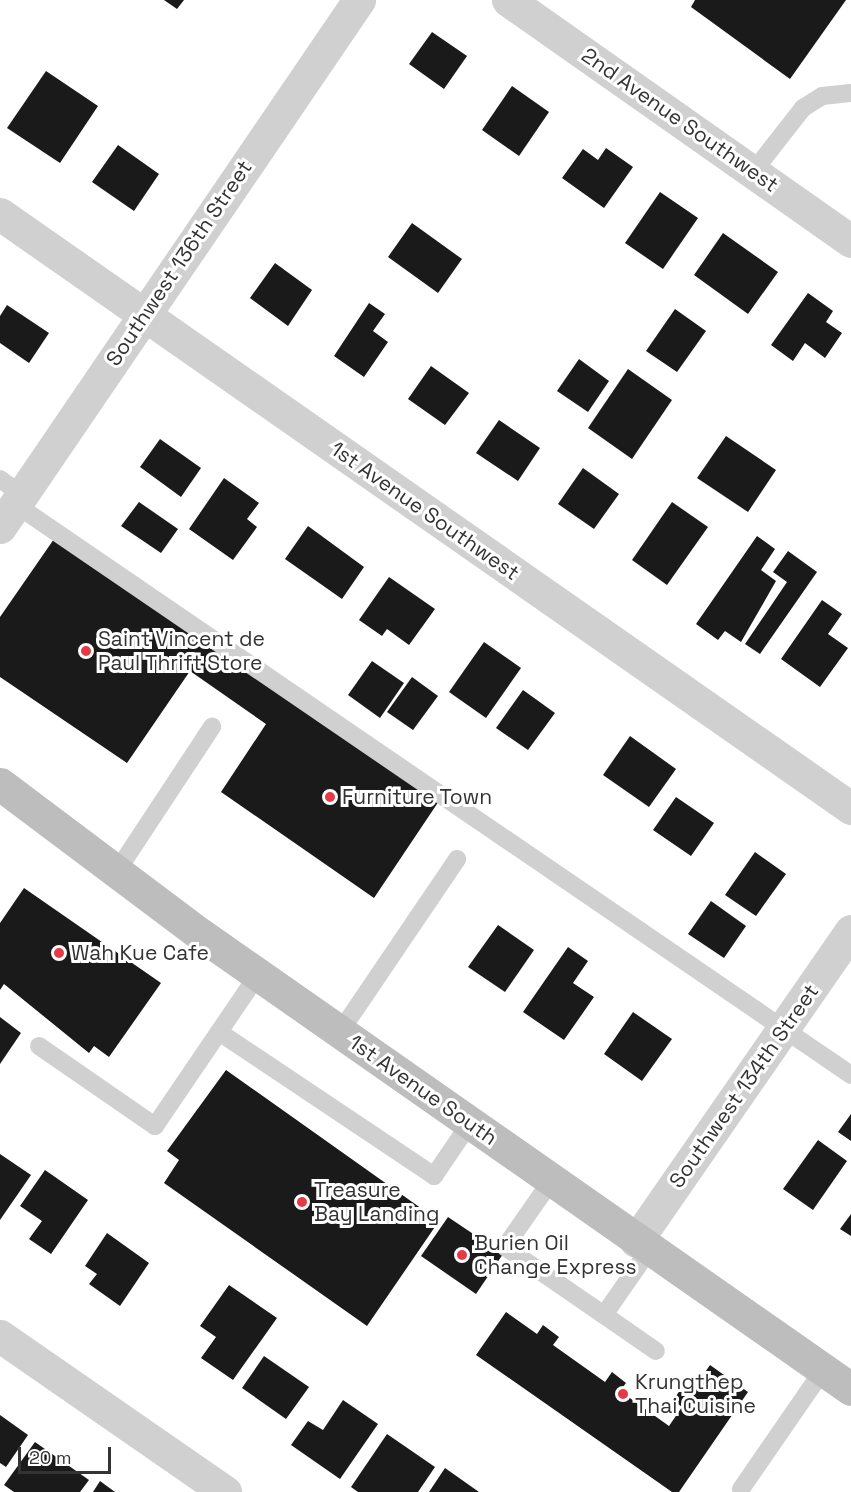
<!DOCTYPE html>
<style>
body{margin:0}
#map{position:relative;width:851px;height:1492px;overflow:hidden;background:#fff;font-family:"Space Grotesk",sans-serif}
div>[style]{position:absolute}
.building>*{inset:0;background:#1a1a1a}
.service>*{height:18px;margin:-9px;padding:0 9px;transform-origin:9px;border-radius:9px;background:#d0d0d0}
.minor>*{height:33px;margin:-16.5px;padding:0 16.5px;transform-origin:16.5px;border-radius:16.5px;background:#d0d0d0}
.tertiary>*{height:33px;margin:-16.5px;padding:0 16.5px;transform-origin:16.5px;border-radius:16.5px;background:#d0d0d0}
.secondary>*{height:33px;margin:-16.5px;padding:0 16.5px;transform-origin:16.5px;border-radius:16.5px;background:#bdbdbd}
.dots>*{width:16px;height:16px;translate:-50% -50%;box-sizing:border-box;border:3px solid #fff;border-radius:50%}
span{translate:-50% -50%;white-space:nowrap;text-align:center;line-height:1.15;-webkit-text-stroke:6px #fff;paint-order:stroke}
.street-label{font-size:21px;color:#333}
.poi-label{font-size:21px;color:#333}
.left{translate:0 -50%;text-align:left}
.scale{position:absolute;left:18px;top:1447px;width:93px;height:27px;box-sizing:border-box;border:3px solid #333;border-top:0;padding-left:8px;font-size:18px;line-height:21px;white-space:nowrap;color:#333;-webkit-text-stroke:4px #fff;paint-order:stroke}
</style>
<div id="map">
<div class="building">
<i style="clip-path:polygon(164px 0,184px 0,177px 9px)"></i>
<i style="clip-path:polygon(695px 0,846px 0,790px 79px,691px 7px)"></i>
<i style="clip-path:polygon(432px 32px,467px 56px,444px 89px,409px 64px)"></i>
<i style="clip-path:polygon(46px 71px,98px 106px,60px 163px,7px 128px)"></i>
<i style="clip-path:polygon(512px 86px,549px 112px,519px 156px,482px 130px)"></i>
<i style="clip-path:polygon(118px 145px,159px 174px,134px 211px,92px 182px)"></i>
<i style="clip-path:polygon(606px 148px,633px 167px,604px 208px,562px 178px,583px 149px,598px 160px)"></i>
<i style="clip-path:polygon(660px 192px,698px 218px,663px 269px,625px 243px)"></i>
<i style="clip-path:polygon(412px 223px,462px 259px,438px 293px,388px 257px)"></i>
<i style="clip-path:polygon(723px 233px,778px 272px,748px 314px,694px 275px)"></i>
<i style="clip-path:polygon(275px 263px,312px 290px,288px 326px,250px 298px)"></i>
<i style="clip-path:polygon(808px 293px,833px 311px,826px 322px,842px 333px,825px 358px,805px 343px,793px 361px,771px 345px)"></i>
<i style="clip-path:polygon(369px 303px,385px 314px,373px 331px,388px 342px,364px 377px,334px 356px)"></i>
<i style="clip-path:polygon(7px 305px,49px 333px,29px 363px,0 343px,0 316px)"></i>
<i style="clip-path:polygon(675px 309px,706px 331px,677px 372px,646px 351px)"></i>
<i style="clip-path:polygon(579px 359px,609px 381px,588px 412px,557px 391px)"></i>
<i style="clip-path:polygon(431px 366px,469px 393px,445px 425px,408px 399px)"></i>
<i style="clip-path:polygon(628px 369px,672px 400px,632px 459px,588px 428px)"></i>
<i style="clip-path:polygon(499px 420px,540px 448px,518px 481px,476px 453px)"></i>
<i style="clip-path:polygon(726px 436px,776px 470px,748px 512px,697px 478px)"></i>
<i style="clip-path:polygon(160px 439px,201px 468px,181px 497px,140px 467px)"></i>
<i style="clip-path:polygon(583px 468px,619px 494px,594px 529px,558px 504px)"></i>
<i style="clip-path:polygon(224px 478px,259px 503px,247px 519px,257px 527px,233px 560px,189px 529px)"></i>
<i style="clip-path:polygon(139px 502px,178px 529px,161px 553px,121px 526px)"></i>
<i style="clip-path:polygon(672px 502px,708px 527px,667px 585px,632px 560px)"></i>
<i style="clip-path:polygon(308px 526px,364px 567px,342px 599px,285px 559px)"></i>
<i style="clip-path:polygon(757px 536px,775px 549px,761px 570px,776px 581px,741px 642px,725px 631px,718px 640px,696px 624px)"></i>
<i style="clip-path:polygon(54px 539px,439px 801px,374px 898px,221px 792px,266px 724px,190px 671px,127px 763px,0 677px,0 617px)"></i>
<i style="clip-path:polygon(788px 551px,817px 572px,760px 654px,745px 644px,787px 582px,773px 572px)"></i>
<i style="clip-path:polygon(389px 577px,435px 609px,409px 645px,387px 629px,382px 636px,359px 620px)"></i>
<i style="clip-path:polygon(822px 600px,842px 614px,828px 634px,848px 648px,820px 687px,781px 659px)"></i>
<i style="clip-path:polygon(484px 642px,521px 668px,486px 718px,449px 692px)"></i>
<i style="clip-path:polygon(372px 661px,404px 683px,380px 718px,348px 695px)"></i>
<i style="clip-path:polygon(412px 677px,438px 696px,413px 730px,387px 712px)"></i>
<i style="clip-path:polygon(523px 690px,555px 713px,528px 750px,496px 728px)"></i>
<i style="clip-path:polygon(630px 736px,676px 769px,649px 807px,603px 775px)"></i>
<i style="clip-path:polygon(676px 797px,714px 823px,691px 856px,653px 830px)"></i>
<i style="clip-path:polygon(755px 852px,786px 874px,756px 916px,725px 895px)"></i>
<i style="clip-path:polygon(24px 888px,161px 983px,109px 1057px,94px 1046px,89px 1053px,4px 984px,0 990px,0 923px)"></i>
<i style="clip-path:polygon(711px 901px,746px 926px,724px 958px,688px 934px)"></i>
<i style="clip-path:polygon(498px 925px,534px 950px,505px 992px,468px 967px)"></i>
<i style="clip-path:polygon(568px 947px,588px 961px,573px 983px,594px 997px,564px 1040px,523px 1012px)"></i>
<i style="clip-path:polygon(633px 1012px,672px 1039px,642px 1081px,604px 1054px)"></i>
<i style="clip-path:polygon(0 1017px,21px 1033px,0 1064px)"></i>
<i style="clip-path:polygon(226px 1070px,439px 1221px,367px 1326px,164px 1183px,179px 1160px,167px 1151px)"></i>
<i style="clip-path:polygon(851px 1114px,851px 1141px,838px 1132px)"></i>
<i style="clip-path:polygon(818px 1140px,847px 1161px,813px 1210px,783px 1189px)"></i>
<i style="clip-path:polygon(0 1154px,31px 1175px,0 1220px)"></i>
<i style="clip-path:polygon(45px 1170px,88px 1200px,51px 1254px,29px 1239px,42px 1221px,20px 1206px)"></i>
<i style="clip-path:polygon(851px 1214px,851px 1236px,840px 1229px)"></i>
<i style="clip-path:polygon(448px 1217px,503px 1254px,476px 1294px,421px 1256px)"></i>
<i style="clip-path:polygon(107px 1233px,149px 1263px,120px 1306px,89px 1284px,97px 1274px,85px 1266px)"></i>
<i style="clip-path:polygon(229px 1285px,277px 1318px,233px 1380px,201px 1358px,216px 1337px,200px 1326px)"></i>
<i style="clip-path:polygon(506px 1312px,537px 1334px,543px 1325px,559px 1337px,553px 1345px,605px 1382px,612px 1372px,626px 1383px,620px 1391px,669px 1426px,682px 1407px,673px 1400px,684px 1385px,692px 1391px,710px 1365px,748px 1392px,679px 1492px,672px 1492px,476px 1355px)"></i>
<i style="clip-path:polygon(264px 1356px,309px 1387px,286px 1419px,242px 1388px)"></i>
<i style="clip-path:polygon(343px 1400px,378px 1424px,340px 1479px,291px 1445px,308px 1421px,323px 1430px)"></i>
<i style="clip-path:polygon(0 1415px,28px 1435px,6px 1467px,0 1463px)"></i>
<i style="clip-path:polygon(387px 1434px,435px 1467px,418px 1492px,358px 1492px,351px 1487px)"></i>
<i style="clip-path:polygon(35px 1442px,89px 1480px,80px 1492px,14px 1492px,4px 1485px)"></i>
<i style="clip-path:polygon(445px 1468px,479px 1492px,429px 1492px)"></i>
<i style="clip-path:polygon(100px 1481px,115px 1492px,93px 1492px)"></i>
</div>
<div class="service">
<i style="left:753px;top:172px;width:81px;rotate:-52deg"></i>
<i style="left:803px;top:108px;width:22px;rotate:-32deg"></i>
<i style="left:822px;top:96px;width:29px;rotate:-6deg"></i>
<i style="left:0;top:479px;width:26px;rotate:36deg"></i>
<i style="left:15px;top:504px;width:1012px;rotate:34.33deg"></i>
<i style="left:117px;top:871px;width:173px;rotate:-56.6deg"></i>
<i style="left:219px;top:1032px;width:259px;rotate:33.8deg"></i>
<i style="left:434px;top:1176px;width:64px;rotate:-55.8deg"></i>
<i style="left:340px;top:1032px;width:209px;rotate:-55.9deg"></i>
<i style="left:39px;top:1046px;width:141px;rotate:34.6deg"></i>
<i style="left:155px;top:1126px;width:185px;rotate:-55.8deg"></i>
<i style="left:551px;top:1181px;width:80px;rotate:124.9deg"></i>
<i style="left:505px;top:1247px;width:120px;rotate:34.5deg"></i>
<i style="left:649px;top:1250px;width:79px;rotate:124.7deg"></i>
<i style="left:604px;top:1315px;width:63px;rotate:34.7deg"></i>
<i style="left:741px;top:1489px;width:145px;rotate:-55.4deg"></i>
</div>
<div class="minor">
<i style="left:508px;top:0;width:419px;rotate:35.1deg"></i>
<i style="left:0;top:214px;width:1038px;rotate:34.92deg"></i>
<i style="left:636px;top:1241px;width:377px;rotate:-55.3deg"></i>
<i style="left:0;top:1336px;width:274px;rotate:34.7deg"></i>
</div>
<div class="tertiary">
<i style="left:0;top:527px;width:638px;rotate:-55.74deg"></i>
</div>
<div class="secondary">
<i style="left:0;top:784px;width:250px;rotate:36.9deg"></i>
<i style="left:200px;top:934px;width:794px;rotate:34.95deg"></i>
</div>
<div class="dots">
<i style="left:86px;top:651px;background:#e63946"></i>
<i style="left:330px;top:797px;background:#e63946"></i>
<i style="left:59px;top:953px;background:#e63946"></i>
<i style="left:302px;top:1202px;background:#e63946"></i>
<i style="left:462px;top:1255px;background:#e63946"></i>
<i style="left:623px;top:1394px;background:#e63946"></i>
</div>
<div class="street-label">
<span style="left:680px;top:120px;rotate:35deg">2nd Avenue Southwest</span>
<span style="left:179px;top:263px;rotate:-56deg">Southwest 136th Street</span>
<span style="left:425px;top:511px;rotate:35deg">1st Avenue Southwest</span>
<span style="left:744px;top:1086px;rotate:-55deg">Southwest 134th Street</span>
<span style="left:423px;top:1090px;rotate:35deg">1st Avenue South</span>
</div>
<div class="poi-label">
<span class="left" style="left:98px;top:651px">Saint Vincent de<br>Paul Thrift Store</span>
<span class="left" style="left:342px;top:797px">Furniture Town</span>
<span class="left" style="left:71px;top:953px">Wah Kue Cafe</span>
<span class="left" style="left:314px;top:1202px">Treasure<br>Bay Landing</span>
<span class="left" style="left:474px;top:1255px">Burien Oil<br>Change Express</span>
<span class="left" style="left:635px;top:1394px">Krungthep<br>Thai Cuisine</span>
</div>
<div class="scale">20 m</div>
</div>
